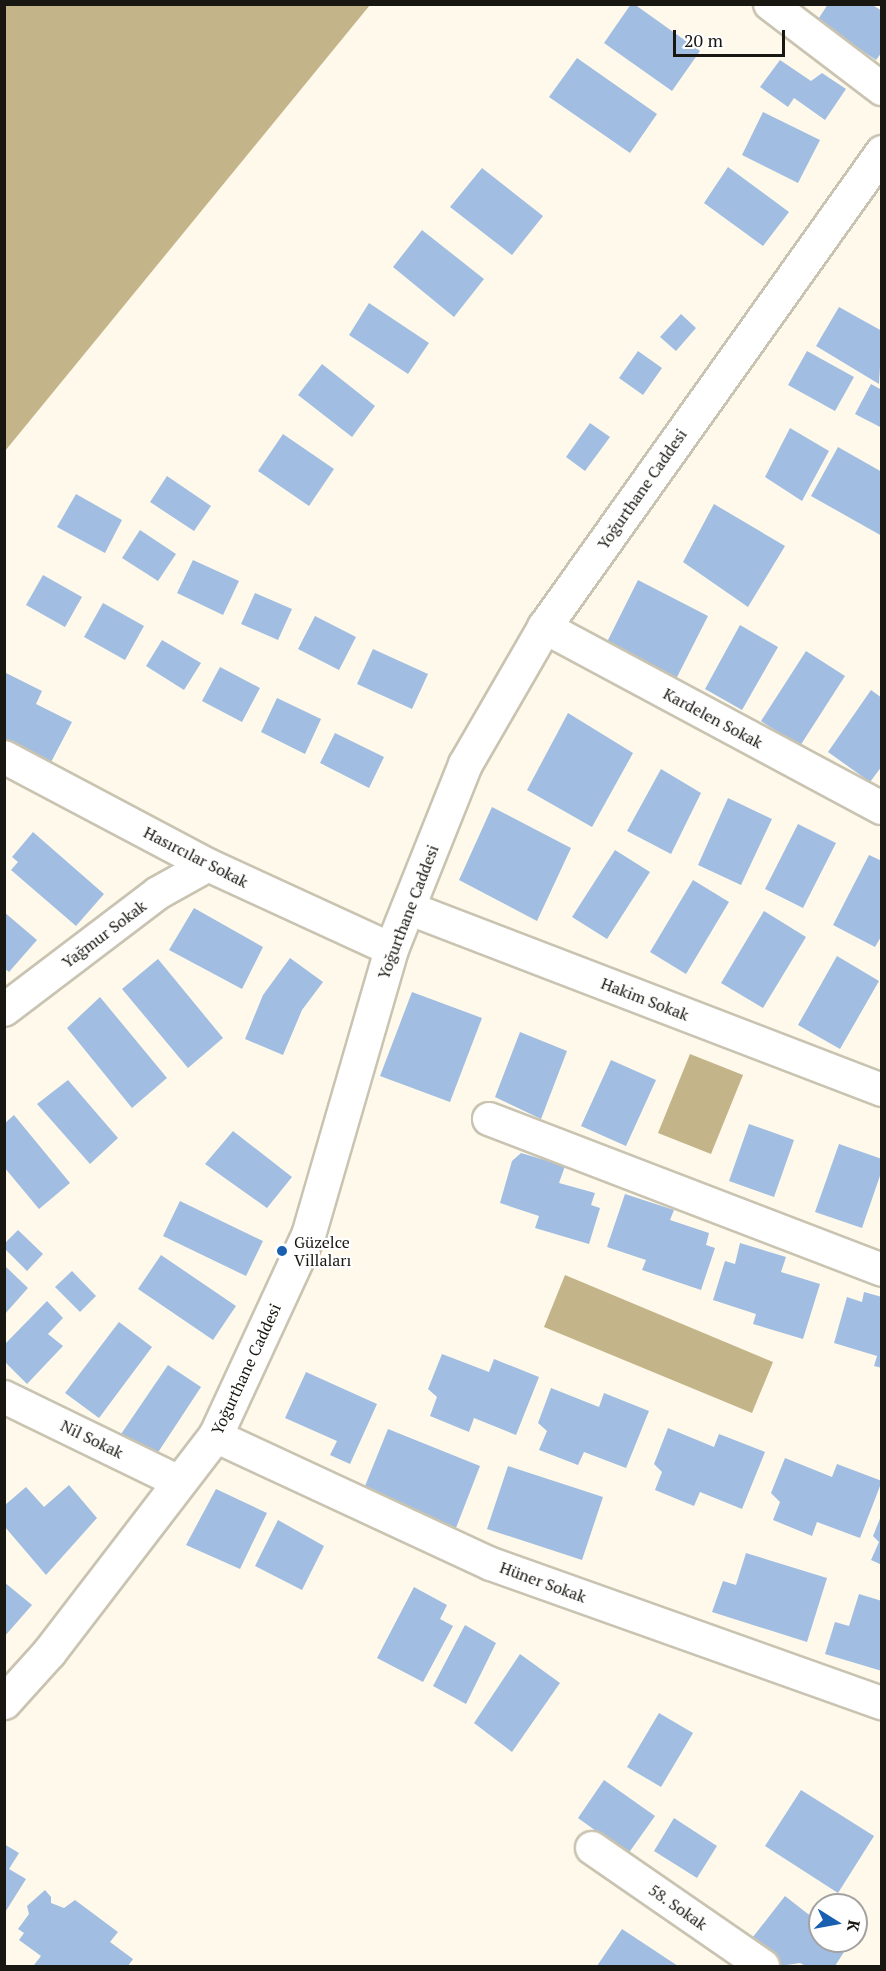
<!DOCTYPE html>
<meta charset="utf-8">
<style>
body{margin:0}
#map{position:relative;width:886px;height:1971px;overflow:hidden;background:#fef9ea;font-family:"PT Serif",serif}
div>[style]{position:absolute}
.water>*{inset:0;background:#c4b489}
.building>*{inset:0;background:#a1bee2}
.roads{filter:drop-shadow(2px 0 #c9c3b1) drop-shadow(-2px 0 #c9c3b1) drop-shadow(0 2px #c9c3b1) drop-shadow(0 -2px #c9c3b1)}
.minor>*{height:32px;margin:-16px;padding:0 16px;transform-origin:16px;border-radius:16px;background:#fff}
.secondary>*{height:33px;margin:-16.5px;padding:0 16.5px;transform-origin:16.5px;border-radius:16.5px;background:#fff}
.dots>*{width:16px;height:16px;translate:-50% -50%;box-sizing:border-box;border:3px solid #fff;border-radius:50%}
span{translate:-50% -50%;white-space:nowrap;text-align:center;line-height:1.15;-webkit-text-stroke:4.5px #fff;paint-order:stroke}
.street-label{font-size:16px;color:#191711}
.poi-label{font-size:16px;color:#191711}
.left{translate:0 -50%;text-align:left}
.frame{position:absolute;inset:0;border:6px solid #191711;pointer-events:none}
.north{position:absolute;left:808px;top:1893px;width:60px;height:60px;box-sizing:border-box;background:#fff;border:2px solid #a3a2a0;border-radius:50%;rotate:101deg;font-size:16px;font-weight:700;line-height:24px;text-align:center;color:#191711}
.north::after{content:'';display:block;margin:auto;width:21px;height:27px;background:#1960b0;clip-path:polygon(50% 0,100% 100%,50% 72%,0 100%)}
.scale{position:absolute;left:673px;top:30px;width:112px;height:27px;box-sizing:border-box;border:3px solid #191711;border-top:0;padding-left:8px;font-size:18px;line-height:21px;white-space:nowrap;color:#191711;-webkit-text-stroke:4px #fff;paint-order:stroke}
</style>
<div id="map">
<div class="water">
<i style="clip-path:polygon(5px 4px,370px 5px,5px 451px,4px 5px)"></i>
<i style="clip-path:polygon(690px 1054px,743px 1075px,711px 1154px,658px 1133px)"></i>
<i style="clip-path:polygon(565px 1275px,773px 1362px,752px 1413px,544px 1327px)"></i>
</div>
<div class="building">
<i style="clip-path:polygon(631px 4px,634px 4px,700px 51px,672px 91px,604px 43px)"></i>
<i style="clip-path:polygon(828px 4px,871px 4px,882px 11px,882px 52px,876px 60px,817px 21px)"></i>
<i style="clip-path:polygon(577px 58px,657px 114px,630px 153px,549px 97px)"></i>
<i style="clip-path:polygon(780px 60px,811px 81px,822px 73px,846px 89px,825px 120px,794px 98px,788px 107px,760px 87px)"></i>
<i style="clip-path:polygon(763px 112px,820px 140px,798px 183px,742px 155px)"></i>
<i style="clip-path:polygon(728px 167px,789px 212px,763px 246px,704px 203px)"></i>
<i style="clip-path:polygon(482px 168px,543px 216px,512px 255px,450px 207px)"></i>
<i style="clip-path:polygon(422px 230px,484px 279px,454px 317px,393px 267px)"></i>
<i style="clip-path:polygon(369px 303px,429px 343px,408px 374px,349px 335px)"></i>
<i style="clip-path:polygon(839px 307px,882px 331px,879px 384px,816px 346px)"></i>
<i style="clip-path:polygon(681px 314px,696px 328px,676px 351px,660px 337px)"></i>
<i style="clip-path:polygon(638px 351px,662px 368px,643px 395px,619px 378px)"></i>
<i style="clip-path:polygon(807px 351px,854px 377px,835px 411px,788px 385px)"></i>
<i style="clip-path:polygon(322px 364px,375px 406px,352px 437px,298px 395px)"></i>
<i style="clip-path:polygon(871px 384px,882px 390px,882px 428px,855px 414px)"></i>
<i style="clip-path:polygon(590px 423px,610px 437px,585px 471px,566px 457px)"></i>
<i style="clip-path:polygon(790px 428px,829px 451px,802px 501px,765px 477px)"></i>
<i style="clip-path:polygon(283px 434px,334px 469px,309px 506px,258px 471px)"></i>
<i style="clip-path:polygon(838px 447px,882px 472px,882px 536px,811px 496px)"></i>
<i style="clip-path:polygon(167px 476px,211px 506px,194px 531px,150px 502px)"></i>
<i style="clip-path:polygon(76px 494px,122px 520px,105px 553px,57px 527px)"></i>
<i style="clip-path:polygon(714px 504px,785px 546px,748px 607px,683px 562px)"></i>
<i style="clip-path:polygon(140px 530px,176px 554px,158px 581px,122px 558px)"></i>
<i style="clip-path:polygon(193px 560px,239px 581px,223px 615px,177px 593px)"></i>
<i style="clip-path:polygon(43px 575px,82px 597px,65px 627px,26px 605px)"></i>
<i style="clip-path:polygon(638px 580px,708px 616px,675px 681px,605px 646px)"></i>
<i style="clip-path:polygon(255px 593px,292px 609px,278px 640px,241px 624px)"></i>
<i style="clip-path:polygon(103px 603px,144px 626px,125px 660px,84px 637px)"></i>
<i style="clip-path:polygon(315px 616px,356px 637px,339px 670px,298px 649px)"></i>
<i style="clip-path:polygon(740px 625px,778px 647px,742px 710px,705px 689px)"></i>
<i style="clip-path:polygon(162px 640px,201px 663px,184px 690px,146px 666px)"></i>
<i style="clip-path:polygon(373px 649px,428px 674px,412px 709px,357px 684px)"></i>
<i style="clip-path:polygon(806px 651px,845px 676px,800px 746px,761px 721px)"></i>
<i style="clip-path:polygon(220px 667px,260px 688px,242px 722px,202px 701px)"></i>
<i style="clip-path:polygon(4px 672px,42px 691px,36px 704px,72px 722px,50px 764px,4px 741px)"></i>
<i style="clip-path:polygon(871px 690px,882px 698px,882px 766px,870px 782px,828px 752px)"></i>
<i style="clip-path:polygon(277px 698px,321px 719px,305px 754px,261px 732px)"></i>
<i style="clip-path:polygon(568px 713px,633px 753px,592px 827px,527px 790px)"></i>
<i style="clip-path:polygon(335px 733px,384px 757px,369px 788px,320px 763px)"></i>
<i style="clip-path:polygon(661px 769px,701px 793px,671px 854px,627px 831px)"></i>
<i style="clip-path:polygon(728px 798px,772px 819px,741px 885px,698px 865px)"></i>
<i style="clip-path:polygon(492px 807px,571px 848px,537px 921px,459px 880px)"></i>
<i style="clip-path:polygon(798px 824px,836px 843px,803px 908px,765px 889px)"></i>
<i style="clip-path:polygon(33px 832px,104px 894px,76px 926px,11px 870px,18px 862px,12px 857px)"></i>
<i style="clip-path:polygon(615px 850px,650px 872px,607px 939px,572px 917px)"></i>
<i style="clip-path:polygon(869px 855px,882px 861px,882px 935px,875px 947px,833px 925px)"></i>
<i style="clip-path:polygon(693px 880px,729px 902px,686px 974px,650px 952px)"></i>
<i style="clip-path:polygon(194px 908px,263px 947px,242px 989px,169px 950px)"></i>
<i style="clip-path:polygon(764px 911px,806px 937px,763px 1008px,721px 983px)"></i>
<i style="clip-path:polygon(4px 912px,37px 940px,9px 972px,4px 968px)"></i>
<i style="clip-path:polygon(837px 956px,879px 981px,840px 1049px,798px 1025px)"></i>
<i style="clip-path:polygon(290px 958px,323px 982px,302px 1010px,283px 1055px,245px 1039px,263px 995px)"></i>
<i style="clip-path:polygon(158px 959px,223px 1038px,188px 1068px,122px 989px)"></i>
<i style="clip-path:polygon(412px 992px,482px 1018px,450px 1102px,380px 1076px)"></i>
<i style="clip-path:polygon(100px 997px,167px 1078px,132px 1108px,67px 1028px)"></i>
<i style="clip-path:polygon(520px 1032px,567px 1051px,541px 1119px,495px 1097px)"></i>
<i style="clip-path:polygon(611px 1060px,656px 1080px,626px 1146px,581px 1126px)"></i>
<i style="clip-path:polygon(68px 1080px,118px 1138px,90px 1164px,37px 1104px)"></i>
<i style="clip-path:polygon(14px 1115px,70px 1183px,39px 1209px,4px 1167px,4px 1124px)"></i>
<i style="clip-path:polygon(749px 1124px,794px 1140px,774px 1197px,729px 1181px)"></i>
<i style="clip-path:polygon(233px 1131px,292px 1177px,267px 1208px,205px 1164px)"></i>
<i style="clip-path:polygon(839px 1144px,882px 1159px,882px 1170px,862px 1228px,815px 1212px)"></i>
<i style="clip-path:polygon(521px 1153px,565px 1166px,559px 1183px,595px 1193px,591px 1205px,600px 1208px,589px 1244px,535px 1228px,539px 1216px,500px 1203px,512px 1161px)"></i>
<i style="clip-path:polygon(625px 1194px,674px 1210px,670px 1220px,709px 1233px,706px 1245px,715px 1248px,701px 1290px,642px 1270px,646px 1260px,607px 1247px)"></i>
<i style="clip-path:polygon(180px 1201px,263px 1241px,246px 1276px,163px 1236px)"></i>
<i style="clip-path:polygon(18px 1230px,43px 1254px,27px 1271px,5px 1249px,5px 1243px)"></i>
<i style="clip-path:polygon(740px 1243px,786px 1257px,781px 1272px,820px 1284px,803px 1339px,753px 1324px,756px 1314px,713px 1300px,725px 1261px,735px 1264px)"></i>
<i style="clip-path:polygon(161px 1255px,236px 1306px,213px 1340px,138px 1289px)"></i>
<i style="clip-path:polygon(4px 1265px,28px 1288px,4px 1315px)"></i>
<i style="clip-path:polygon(72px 1271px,96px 1296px,80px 1312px,55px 1287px)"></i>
<i style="clip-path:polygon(864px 1292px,882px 1297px,882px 1368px,874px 1366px,877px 1356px,834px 1343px,847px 1297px,862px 1302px)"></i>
<i style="clip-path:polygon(47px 1301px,63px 1318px,48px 1334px,63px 1346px,27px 1384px,4px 1361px,4px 1345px)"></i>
<i style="clip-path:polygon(119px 1322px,152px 1347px,99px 1418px,65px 1393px)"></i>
<i style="clip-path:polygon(442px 1354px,489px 1372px,494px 1359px,539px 1377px,516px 1435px,474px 1418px,469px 1432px,430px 1416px,437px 1397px,428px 1389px)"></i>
<i style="clip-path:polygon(168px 1365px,201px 1387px,151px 1463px,117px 1440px)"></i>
<i style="clip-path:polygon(306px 1372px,377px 1404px,350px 1464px,330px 1455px,337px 1441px,285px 1418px)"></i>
<i style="clip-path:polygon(551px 1388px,599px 1407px,604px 1393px,649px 1411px,626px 1468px,584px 1452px,578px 1465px,539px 1450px,547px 1431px,538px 1423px)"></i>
<i style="clip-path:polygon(668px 1428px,714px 1447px,719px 1434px,765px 1452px,742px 1509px,700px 1492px,694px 1506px,655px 1490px,662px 1472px,654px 1464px)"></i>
<i style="clip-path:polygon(388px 1429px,480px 1466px,456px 1528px,363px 1491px)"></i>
<i style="clip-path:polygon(785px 1458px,832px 1477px,837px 1464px,882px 1481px,860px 1538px,817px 1522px,812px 1536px,773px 1520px,780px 1502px,771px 1493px)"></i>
<i style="clip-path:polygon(508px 1466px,603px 1497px,582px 1560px,487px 1529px)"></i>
<i style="clip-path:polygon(69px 1485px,97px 1518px,46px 1575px,5px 1527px,5px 1505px,26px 1487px,44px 1507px)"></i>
<i style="clip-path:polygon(216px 1489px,267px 1513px,240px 1569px,186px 1545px)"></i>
<i style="clip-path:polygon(881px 1516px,882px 1516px,882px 1565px,871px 1560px,879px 1542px,873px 1536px)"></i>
<i style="clip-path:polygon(278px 1520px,324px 1546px,302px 1590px,255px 1566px)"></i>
<i style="clip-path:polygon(746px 1553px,827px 1578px,807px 1642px,712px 1612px,723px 1581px,736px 1585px)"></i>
<i style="clip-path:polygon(4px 1582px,32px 1605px,4px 1637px)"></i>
<i style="clip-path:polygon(414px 1587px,447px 1605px,440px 1619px,453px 1626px,423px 1682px,377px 1658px)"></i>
<i style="clip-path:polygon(859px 1594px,882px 1601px,882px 1671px,825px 1654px,835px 1622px,849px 1626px)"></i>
<i style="clip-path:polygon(465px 1625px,496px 1643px,466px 1704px,433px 1686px)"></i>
<i style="clip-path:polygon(520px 1654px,560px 1683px,512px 1752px,474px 1723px)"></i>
<i style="clip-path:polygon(659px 1713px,693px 1733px,661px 1787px,627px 1767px)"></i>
<i style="clip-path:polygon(604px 1780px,655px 1816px,628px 1854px,578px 1818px)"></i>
<i style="clip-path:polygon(801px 1790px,874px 1836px,838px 1893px,765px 1846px)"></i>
<i style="clip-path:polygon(674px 1818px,717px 1846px,697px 1878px,654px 1851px)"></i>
<i style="clip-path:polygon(4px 1844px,19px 1853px,9px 1869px,26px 1879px,4px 1914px)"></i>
<i style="clip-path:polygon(45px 1890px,51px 1897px,51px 1903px,64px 1908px,75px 1900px,118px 1932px,110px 1942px,133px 1959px,128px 1966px,34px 1965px,41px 1956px,19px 1940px,24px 1933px,18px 1929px,29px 1914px,27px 1906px)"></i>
<i style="clip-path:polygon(785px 1896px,808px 1914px,820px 1919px,820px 1941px,851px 1941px,835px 1966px,806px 1966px,800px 1963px,780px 1966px,749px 1942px)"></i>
<i style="clip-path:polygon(622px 1929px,678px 1966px,597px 1966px)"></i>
</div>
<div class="roads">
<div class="minor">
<i style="left:770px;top:4px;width:141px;rotate:37.2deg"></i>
<i style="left:544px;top:627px;width:383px;rotate:28.2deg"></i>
<i style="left:4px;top:757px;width:231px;rotate:27.9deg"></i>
<i style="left:208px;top:865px;width:201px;rotate:24.7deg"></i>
<i style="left:408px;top:908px;width:508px;rotate:21.01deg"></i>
<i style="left:4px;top:1010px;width:193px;rotate:-37.2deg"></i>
<i style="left:158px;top:893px;width:57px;rotate:-29.2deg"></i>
<i style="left:489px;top:1119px;width:421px;rotate:21deg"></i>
<i style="left:4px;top:1397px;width:195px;rotate:25.9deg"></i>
<i style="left:215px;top:1436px;width:304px;rotate:24.9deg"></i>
<i style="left:491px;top:1564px;width:415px;rotate:19.6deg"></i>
<i style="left:592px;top:1848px;width:208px;rotate:34.6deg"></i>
</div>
<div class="secondary">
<i style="left:4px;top:1702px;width:67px;rotate:-48deg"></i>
<i style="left:49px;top:1652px;width:272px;rotate:-52.5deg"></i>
<i style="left:215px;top:1436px;width:221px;rotate:-65.2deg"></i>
<i style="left:308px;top:1235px;width:298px;rotate:-73.8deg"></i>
<i style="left:391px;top:949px;width:199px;rotate:-68.2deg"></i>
<i style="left:465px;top:764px;width:158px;rotate:-60deg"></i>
<i style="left:544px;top:627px;width:583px;rotate:-54.57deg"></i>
</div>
</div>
<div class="dots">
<i style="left:282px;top:1251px;background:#1960b0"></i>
</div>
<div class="street-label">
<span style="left:642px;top:489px;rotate:-55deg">Yoğurthane Caddesi</span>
<span style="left:713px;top:718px;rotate:28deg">Kardelen Sokak</span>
<span style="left:196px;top:857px;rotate:27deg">Hasırcılar Sokak</span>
<span style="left:408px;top:912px;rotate:-69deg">Yoğurthane Caddesi</span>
<span style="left:104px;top:934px;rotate:-37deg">Yağmur Sokak</span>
<span style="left:645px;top:999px;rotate:21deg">Hakim Sokak</span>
<span style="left:246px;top:1369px;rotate:-65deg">Yoğurthane Caddesi</span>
<span style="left:92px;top:1439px;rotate:26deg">Nil Sokak</span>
<span style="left:543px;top:1582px;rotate:20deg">Hüner Sokak</span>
<span style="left:678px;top:1907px;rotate:35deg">58. Sokak</span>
</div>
<div class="poi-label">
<span class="left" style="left:294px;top:1251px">Güzelce<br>Villaları</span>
</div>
<div class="frame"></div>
<div class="north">K</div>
<div class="scale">20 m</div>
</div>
